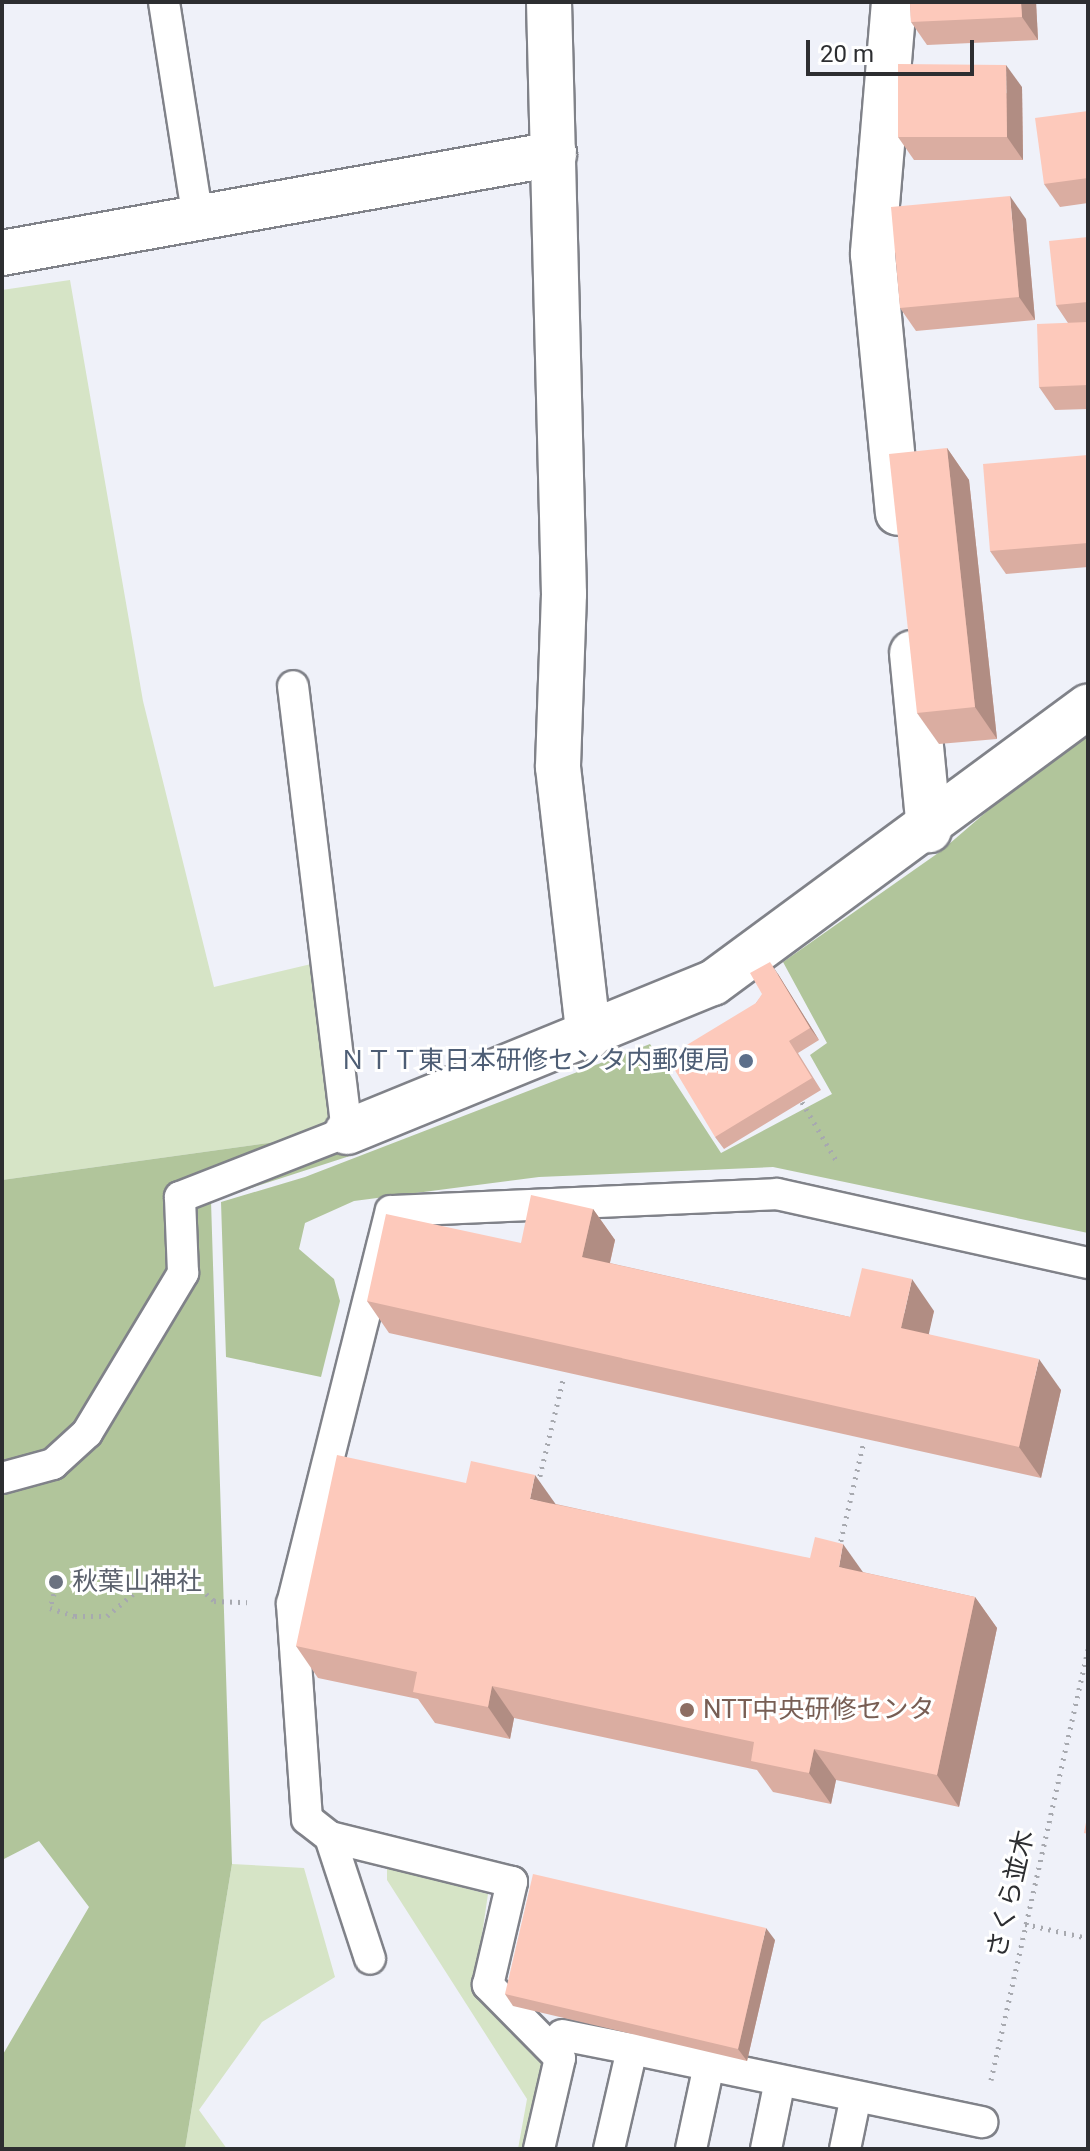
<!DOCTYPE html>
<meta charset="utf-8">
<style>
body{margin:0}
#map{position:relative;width:1090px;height:2151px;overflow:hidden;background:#eff1f9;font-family:Roboto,"Noto Sans JP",sans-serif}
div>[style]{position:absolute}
.green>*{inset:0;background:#d6e4c6}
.forest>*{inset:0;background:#b1c59b}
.path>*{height:5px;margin-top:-2.5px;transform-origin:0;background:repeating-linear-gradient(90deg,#a7a9af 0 2px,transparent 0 8px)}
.roads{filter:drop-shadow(2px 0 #808289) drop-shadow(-2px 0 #808289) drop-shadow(0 2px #808289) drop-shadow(0 -2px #808289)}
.service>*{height:30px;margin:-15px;padding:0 15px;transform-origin:15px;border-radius:15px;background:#fff}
.minor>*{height:44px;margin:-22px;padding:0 22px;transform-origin:22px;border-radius:22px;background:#fff}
.wall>*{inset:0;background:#daada1}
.shaded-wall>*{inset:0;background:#b18d83}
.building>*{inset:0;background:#fdc9bb}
.dots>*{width:22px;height:22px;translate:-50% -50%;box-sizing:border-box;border:4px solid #fff;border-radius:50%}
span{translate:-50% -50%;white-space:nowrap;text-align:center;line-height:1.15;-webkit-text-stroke:6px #fff;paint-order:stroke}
.service-label{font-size:26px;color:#4e5e75}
.right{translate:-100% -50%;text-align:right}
.worship-label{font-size:26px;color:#5b616d}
.left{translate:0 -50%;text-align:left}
.education-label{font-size:26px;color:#785e54}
.street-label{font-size:26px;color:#2d2e31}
.frame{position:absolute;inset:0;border:4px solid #2d2e31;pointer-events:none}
.scale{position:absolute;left:806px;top:40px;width:168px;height:36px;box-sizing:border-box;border:4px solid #2d2e31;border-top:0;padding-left:10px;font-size:24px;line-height:28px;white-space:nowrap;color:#2d2e31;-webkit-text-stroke:6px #fff;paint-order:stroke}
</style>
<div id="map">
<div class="green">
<i style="clip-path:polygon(70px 280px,143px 701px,214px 987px,324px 961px,347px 1132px,2px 1180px,2px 290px)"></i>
<i style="clip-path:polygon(232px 1864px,304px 1868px,335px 1977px,262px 2022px,199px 2110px,227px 2149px,185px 2149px)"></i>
<i style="clip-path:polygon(387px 1868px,488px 1894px,475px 1982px,510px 2033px,545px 2054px,525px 2149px,518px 2149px,527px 2099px,387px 1880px)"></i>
</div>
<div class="forest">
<i style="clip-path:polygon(1088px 724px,1088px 1233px,773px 1167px,539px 1177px,354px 1201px,305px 1223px,299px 1249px,334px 1279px,340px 1301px,321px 1377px,226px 1357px,221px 1202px,305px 1177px,650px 1044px,721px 1153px,832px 1094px,810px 1055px,827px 1043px,783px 962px,941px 851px)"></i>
<i style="clip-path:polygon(347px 1132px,356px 1154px,211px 1201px,232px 1864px,185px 2149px,2px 2149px,2px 2056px,89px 1907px,39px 1841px,2px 1860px,2px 1180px)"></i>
</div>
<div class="path">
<i style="left:802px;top:1102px;width:69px;rotate:59.7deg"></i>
<i style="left:538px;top:1484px;width:107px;rotate:-76.5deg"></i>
<i style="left:839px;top:1549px;width:107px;rotate:-77deg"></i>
<i style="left:56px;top:1586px;width:23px;rotate:105deg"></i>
<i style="left:50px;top:1608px;width:26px;rotate:18deg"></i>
<i style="left:75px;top:1616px;width:32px"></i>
<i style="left:107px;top:1616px;width:59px;rotate:-40.2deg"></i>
<i style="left:152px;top:1578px;width:36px"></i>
<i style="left:188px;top:1578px;width:35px;rotate:41deg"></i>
<i style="left:214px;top:1601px;width:33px;rotate:2deg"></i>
<i style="left:1025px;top:1924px;width:65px;rotate:12.5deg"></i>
<i style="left:991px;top:2080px;width:443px;rotate:-77.3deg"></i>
</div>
<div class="roads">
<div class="service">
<i style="left:164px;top:2px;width:220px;rotate:81.1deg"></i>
<i style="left:2px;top:1478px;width:53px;rotate:-15.4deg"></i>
<i style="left:53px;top:1464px;width:46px;rotate:-42.4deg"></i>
<i style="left:87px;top:1433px;width:187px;rotate:-59deg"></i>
<i style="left:183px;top:1273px;width:76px;rotate:-92.3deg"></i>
<i style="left:180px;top:1197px;width:179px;rotate:-21.3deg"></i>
<i style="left:347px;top:1132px;width:449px;rotate:-96.9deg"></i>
<i style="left:330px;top:1837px;width:128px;rotate:71.8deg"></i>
<i style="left:562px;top:2035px;width:71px;rotate:11.3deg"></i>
<i style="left:539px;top:2149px;width:93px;rotate:-77deg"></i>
<i style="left:560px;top:2058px;width:103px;rotate:-134.6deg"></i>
<i style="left:488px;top:1985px;width:106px;rotate:-76.9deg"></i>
<i style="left:512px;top:1882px;width:187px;rotate:-166.1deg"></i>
<i style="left:330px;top:1837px;width:29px;rotate:-142deg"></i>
<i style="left:307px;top:1819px;width:216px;rotate:-94deg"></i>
<i style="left:292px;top:1604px;width:405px;rotate:-75.9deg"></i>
<i style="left:391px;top:1211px;width:386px;rotate:-2.5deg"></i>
<i style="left:777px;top:1194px;width:319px;rotate:12.5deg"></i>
<i style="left:609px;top:2149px;width:103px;rotate:-77deg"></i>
<i style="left:632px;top:2049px;width:358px;rotate:11.8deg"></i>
<i style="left:691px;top:2149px;width:86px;rotate:-77.9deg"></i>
<i style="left:766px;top:2149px;width:70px;rotate:-78.5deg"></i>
<i style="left:845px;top:2149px;width:54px;rotate:-78.3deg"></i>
</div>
<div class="minor">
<i style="left:549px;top:2px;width:592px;rotate:88.55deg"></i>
<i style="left:564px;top:594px;width:173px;rotate:92deg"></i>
<i style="left:558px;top:767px;width:272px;rotate:83.5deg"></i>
<i style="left:894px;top:2px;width:253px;rotate:94.8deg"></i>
<i style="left:873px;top:254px;width:260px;rotate:84.5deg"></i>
<i style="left:2px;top:253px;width:561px;rotate:-10.17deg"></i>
<i style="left:912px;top:653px;width:178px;rotate:84.5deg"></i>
<i style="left:347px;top:1132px;width:395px;rotate:-22.2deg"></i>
<i style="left:713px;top:983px;width:466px;rotate:-36.4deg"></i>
</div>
</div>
<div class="wall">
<i style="clip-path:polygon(910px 2px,1036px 2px,1038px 40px,927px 45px,911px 22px)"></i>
<i style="clip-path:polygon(1022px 87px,1023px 160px,914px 160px,898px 137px)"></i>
<i style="clip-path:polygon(1088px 111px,1088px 203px,1060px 207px,1044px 184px)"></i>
<i style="clip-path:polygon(1026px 219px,1035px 320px,916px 331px,900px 308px)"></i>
<i style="clip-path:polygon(1088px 237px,1088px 409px,1055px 410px,1039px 387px,1068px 323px,1056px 305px)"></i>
<i style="clip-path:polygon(947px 448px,969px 480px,997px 739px,939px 744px,917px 713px)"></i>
<i style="clip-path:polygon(1088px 455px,1088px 567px,1006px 574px,990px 551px)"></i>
<i style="clip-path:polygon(778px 974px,819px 1040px,798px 1053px,821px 1090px,724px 1149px,715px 1137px,756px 1003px)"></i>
<i style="clip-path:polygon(593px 1209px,615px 1240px,610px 1263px,850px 1317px,934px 1311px,928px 1334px,1061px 1390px,1041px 1478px,389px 1333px,367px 1301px,521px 1243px)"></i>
<i style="clip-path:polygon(556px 1504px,975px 1597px,997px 1628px,959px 1807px,836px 1780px,831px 1804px,773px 1792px,757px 1770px,514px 1718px,510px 1739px,435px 1723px,418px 1699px,318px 1678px,296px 1646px)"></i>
<i style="clip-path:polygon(775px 1940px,747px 2061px,513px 2006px,505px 1994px)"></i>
</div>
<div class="shaded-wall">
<i style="clip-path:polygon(1021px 2px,1036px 2px,1038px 40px,1022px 17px)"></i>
<i style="clip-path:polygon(1006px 65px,1022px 87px,1023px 160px,1007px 137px)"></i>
<i style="clip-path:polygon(1010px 196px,1026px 219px,1035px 320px,1019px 297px)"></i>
<i style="clip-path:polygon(947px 448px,969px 480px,997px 739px,975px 707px)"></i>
<i style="clip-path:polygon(770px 962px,778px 974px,819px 1040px,810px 1028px)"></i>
<i style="clip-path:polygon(593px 1209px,615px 1240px,604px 1288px,582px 1257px)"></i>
<i style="clip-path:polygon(912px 1279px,934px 1311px,923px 1360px,901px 1328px)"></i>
<i style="clip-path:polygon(1039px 1359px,1061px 1390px,1041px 1478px,1019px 1447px)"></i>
<i style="clip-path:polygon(535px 1475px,557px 1506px,530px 1499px)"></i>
<i style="clip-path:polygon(843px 1544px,865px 1575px,839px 1567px)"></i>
<i style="clip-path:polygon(975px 1597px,997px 1628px,959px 1807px,937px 1775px)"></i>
<i style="clip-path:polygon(492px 1686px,514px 1718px,510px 1739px,488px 1707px)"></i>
<i style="clip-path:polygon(814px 1749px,836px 1780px,831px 1804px,809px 1773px)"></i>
<i style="clip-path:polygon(766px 1928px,775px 1940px,747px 2061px,738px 2049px)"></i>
</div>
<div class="building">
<i style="clip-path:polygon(910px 2px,1021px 2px,1022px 17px,911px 22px)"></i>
<i style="clip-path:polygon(898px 64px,1006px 65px,1007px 137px,898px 137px)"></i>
<i style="clip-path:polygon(1088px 111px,1088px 178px,1044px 184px,1035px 118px)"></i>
<i style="clip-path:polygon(1010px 196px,1019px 297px,900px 308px,891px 207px)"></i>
<i style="clip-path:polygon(1088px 237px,1088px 302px,1056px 305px,1049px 241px)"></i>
<i style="clip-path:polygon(1088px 322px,1088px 385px,1039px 387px,1037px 324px)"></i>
<i style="clip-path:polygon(947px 448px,975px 707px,917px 713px,889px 454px)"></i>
<i style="clip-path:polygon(1088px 455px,1088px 543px,990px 551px,983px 464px)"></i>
<i style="clip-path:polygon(770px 962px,810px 1028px,789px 1041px,812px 1078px,715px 1137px,667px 1057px,756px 1003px,762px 994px,750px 973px)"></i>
<i style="clip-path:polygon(531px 1195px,593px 1209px,582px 1257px,850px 1317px,862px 1268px,912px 1279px,901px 1328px,1039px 1359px,1019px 1447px,367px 1301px,386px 1214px,521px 1243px)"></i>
<i style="clip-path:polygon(337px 1455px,466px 1483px,471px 1461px,535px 1475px,530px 1499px,810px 1558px,815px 1537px,843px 1544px,839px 1567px,975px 1597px,937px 1775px,814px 1749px,809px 1773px,751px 1761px,754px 1742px,492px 1686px,488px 1707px,413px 1692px,417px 1672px,296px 1646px)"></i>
<i style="clip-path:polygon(1088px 1812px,1088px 1834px,1084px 1833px)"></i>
<i style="clip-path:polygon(533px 1874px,766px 1928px,738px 2049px,505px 1994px)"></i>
</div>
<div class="dots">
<i style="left:746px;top:1061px;background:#5c6f8a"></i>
<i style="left:56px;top:1582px;background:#6b7280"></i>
<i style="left:687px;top:1710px;background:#8d6e63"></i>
</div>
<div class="service-label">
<span class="right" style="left:730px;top:1061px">ＮＴＴ東日本研修センタ内郵便局</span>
</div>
<div class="worship-label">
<span class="left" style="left:72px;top:1582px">秋葉山神社</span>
</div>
<div class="education-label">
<span class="left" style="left:703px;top:1710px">NTT中央研修センタ</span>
</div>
<div class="street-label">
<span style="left:1011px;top:1894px;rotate:-77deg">さくら並木</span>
</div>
<div class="frame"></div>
<div class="scale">20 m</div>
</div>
